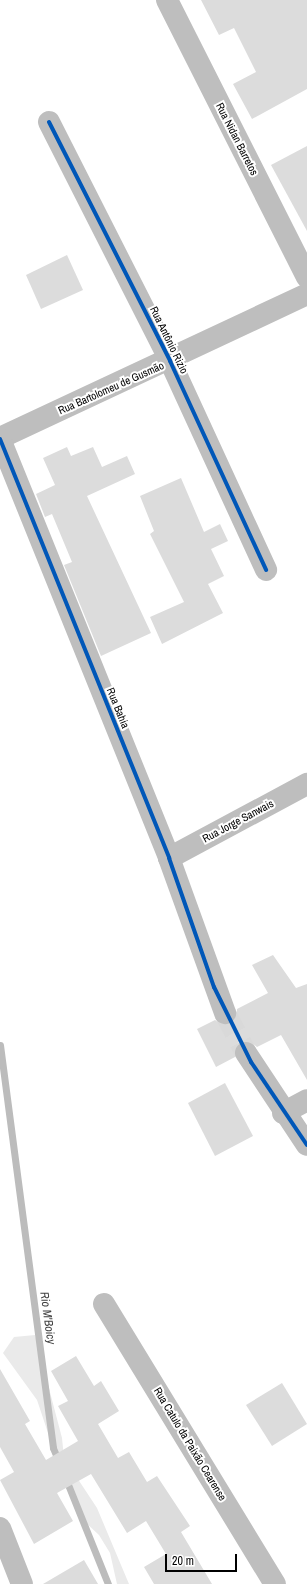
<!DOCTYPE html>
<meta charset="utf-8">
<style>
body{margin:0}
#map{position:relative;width:307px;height:1584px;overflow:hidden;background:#fff;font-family:"Archivo Narrow",sans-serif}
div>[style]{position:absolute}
.green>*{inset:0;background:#eaeaea}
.stream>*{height:7px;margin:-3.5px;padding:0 3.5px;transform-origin:3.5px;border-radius:3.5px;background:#bcbcbc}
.building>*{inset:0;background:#dcdcdc}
.minor-tunnel>*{height:22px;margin-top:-11px;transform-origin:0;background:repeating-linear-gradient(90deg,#d9d9d9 0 22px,transparent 0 33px)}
.minor>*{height:22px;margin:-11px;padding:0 11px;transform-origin:11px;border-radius:11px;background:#bebebe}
.cycleway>*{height:4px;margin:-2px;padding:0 2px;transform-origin:2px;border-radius:2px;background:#0057b8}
span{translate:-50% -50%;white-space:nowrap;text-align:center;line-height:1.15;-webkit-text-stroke:4px #fff;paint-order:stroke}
.street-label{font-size:11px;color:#000}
.water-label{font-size:12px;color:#404040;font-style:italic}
.scale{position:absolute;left:165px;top:1554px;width:72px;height:18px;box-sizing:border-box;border:2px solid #000;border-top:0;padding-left:5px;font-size:12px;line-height:14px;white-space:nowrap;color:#000;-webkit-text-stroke:3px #fff;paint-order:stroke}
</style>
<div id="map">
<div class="green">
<i style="clip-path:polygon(35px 1335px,62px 1438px,64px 1458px,97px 1508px,129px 1584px,117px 1584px,110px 1553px,99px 1535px,84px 1521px,55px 1467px,53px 1448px,37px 1400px,3px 1353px,14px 1337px)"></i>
</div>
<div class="stream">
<i style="left:0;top:1045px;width:406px;rotate:82.5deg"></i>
<i style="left:53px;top:1448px;width:15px;rotate:67deg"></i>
<i style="left:65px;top:1477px;width:115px;rotate:68.1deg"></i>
</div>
<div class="building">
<i style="clip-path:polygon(201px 0,307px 0,307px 89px,252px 119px,233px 84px,256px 72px,234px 28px,219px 35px)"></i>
<i style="clip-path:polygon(307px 146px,307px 231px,271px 165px)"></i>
<i style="clip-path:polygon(67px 255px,83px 290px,41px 309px,26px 275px)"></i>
<i style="clip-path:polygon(67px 447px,71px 456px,93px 447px,102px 467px,127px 456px,135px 474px,87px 496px,151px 633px,101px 656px,64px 565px,72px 562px,52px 514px,45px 517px,36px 494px,55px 485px,43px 458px)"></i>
<i style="clip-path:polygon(181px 478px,204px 532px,220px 524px,228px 541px,211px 549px,224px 576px,208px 584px,223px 613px,162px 644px,150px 617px,184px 602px,150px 534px,154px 531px,140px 496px)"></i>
<i style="clip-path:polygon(273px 955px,296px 988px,307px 984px,307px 1080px,281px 1035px,257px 1047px,251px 1042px,239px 1042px,235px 1048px,235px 1057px,216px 1067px,197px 1029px,215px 1020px,222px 1025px,230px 1025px,237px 1016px,237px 1009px,268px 993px,252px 965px)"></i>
<i style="clip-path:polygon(225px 1083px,253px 1136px,215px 1156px,188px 1103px)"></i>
<i style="clip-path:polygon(76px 1356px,94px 1386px,101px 1381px,119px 1411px,98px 1424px,118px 1458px,129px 1452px,147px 1482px,157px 1476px,190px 1526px,181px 1532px,212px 1584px,154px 1584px,144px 1567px,166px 1554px,146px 1521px,127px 1533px,91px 1474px,57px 1493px,73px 1521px,34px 1544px,0 1480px,14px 1472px,0 1447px,0 1369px,30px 1421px,25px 1424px,46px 1460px,78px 1441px,58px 1406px,68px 1401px,51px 1371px)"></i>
<i style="clip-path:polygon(282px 1383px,307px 1424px,272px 1446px,246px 1405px)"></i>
<i style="clip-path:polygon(84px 1560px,98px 1584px,43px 1584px)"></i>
</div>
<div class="minor-tunnel">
<i style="left:225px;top:1013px;width:45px;rotate:62.3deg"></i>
</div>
<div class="minor">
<i style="left:167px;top:0;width:310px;rotate:63.2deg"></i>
<i style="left:49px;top:122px;width:268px;rotate:63.1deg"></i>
<i style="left:170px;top:361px;width:230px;rotate:65.3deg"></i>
<i style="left:0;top:438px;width:339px;rotate:-25.1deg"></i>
<i style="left:0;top:439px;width:452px;rotate:68deg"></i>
<i style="left:169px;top:858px;width:165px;rotate:70.1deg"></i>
<i style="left:169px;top:858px;width:157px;rotate:-28.2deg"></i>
<i style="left:246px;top:1053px;width:110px;rotate:56.5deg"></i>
<i style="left:283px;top:1113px;width:27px;rotate:-28deg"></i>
<i style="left:104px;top:1304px;width:328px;rotate:58.6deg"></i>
<i style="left:0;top:1528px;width:60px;rotate:68.6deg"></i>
</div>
<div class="cycleway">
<i style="left:49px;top:122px;width:268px;rotate:63.1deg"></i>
<i style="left:170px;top:361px;width:230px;rotate:65.3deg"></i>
<i style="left:0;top:439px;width:452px;rotate:68deg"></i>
<i style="left:169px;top:858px;width:137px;rotate:70.8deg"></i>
<i style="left:214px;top:987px;width:84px;rotate:63.7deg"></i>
<i style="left:251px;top:1062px;width:100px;rotate:56deg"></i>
</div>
<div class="street-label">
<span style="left:237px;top:139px;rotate:63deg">Rua Nidan Barretos</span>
<span style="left:169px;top:340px;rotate:64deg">Rua Antônio Rizio</span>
<span style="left:111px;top:388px;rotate:-24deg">Rua Bartolomeu de Gusmão</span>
<span style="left:118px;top:708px;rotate:68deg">Rua Bahia</span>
<span style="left:238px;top:821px;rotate:-28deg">Rua Jorge Sanwais</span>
<span style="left:190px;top:1444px;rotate:59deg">Rua Catulo da Paixão Cearense</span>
</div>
<div class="water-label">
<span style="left:47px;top:1318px;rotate:82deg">Rio M'Boicy</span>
</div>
<div class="scale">20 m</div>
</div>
